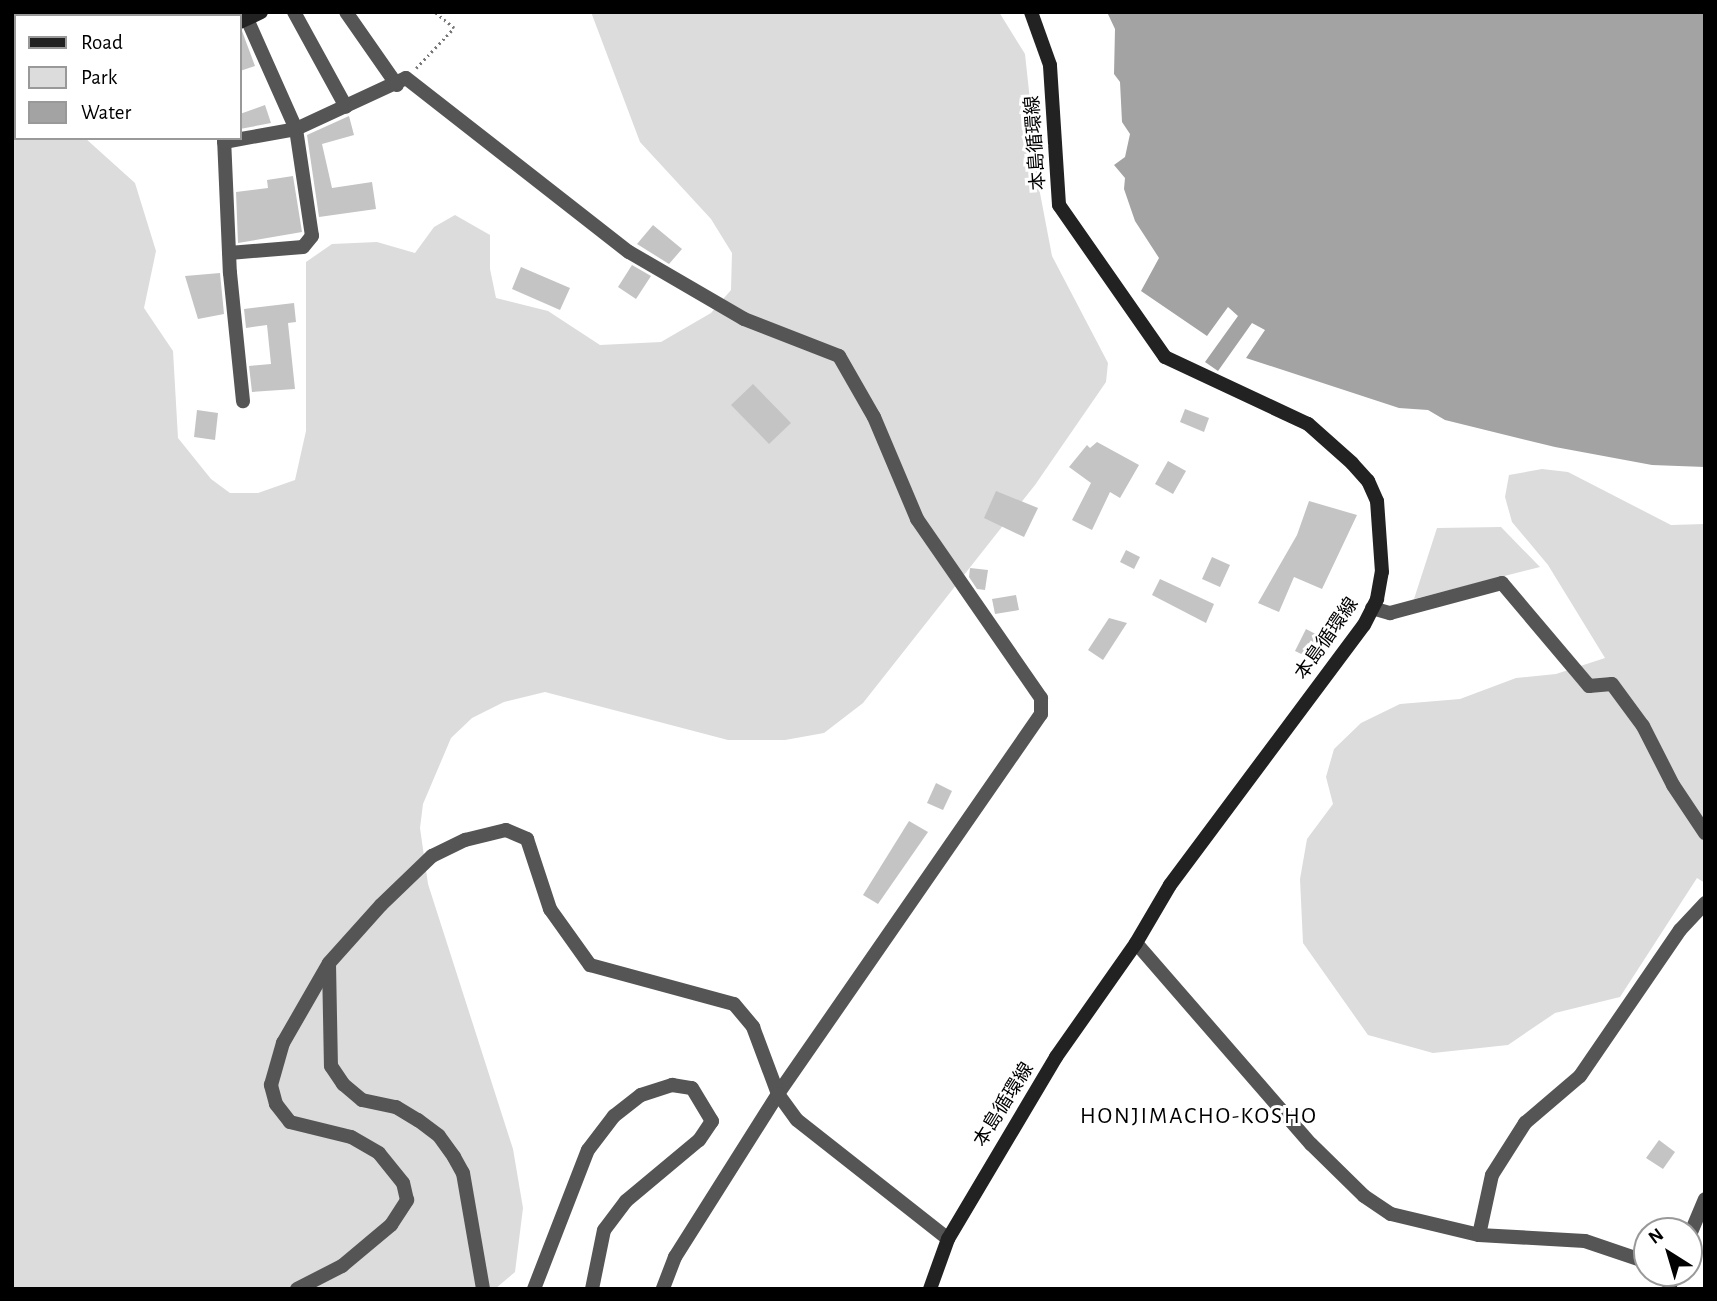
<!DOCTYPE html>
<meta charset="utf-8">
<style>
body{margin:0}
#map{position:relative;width:1717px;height:1301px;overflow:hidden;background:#fff;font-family:"Alegreya Sans","Noto Sans JP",sans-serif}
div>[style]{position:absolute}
.green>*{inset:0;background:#dcdcdc}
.water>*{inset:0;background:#a3a3a3}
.building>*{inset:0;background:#c4c4c4}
.path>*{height:2.5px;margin-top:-1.25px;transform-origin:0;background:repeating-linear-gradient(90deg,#777 0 2px,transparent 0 5.5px)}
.minor>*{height:14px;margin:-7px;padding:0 7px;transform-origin:7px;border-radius:7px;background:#555}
.secondary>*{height:14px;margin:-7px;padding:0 7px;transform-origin:7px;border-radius:7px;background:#222}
span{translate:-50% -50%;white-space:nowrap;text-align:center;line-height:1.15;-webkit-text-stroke:6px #fff;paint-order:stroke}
.street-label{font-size:19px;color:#000}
.quarter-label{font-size:23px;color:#000;letter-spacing:2px}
.frame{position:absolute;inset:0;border:14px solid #000;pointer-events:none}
.legend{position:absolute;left:14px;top:14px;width:228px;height:126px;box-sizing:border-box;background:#fff;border:2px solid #999;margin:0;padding:9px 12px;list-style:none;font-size:21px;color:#000}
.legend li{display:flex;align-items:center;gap:14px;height:35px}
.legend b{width:35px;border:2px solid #999}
.north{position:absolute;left:1633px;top:1217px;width:70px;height:70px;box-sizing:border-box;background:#fff;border:2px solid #999;border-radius:50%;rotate:323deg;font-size:19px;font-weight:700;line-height:28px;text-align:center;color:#000}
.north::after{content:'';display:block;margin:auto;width:24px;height:32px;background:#000;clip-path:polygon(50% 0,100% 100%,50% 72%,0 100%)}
</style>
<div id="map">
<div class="green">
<i style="clip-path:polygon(591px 12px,999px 12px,1025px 54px,1040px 193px,1052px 256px,1108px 363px,1106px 382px,1035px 485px,863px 703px,824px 733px,785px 740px,728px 740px,545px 692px,504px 702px,472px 718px,451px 738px,423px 804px,420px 828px,428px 884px,513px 1149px,523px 1208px,515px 1272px,495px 1289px,12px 1289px,12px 68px,16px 138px,85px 138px,135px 183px,156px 251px,144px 308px,173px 351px,178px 438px,211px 479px,230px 493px,258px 493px,295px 480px,306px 431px,306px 262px,332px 244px,377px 242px,415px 253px,434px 227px,455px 215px,490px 235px,490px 269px,496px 298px,548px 311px,600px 345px,661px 342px,711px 313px,731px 290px,732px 253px,711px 219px,640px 142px)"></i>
<i style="clip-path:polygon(1542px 469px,1568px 472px,1671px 525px,1705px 524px,1705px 883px,1697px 878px,1620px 997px,1555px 1013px,1508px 1045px,1433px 1053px,1368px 1035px,1303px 943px,1300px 879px,1307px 839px,1333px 804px,1326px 777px,1334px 749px,1361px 723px,1400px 704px,1460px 699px,1516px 678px,1556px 674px,1605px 658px,1548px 565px,1512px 522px,1505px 497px,1509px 475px)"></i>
<i style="clip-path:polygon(1501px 527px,1540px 567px,1414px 599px,1437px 528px)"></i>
</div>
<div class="water">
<i style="clip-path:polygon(29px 12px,234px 12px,35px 16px)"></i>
<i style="clip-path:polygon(1107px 12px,1705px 12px,1705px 467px,1652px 465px,1555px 447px,1445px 420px,1428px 410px,1399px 408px,1246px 358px,1265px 330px,1252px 323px,1218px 371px,1205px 362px,1238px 316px,1228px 307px,1207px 336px,1141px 291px,1159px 258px,1135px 221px,1124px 189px,1125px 178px,1114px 165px,1125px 157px,1130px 134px,1122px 122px,1120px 82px,1114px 74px,1115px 29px)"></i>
</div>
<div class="building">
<i style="clip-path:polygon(242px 31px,255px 66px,240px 71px,240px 32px)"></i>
<i style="clip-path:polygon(265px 105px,271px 123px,240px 129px,240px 114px)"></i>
<i style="clip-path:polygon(349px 116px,354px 135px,322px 144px,332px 188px,372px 182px,376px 209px,319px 217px,307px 135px)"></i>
<i style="clip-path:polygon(293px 176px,302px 232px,238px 243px,236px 192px,268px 188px,267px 180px)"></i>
<i style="clip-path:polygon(653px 225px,682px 249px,669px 264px,637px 244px)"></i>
<i style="clip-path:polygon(632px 265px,651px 276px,636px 299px,618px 287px)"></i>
<i style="clip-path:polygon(521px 267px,570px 288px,560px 310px,512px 289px)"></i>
<i style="clip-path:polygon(220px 273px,224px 314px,198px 319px,185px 276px)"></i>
<i style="clip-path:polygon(294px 303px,296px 322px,288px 323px,295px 389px,252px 392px,249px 366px,271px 364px,267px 325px,246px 328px,244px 309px)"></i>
<i style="clip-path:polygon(753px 384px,791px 423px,769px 444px,731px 405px)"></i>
<i style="clip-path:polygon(1185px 409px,1209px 418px,1204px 432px,1180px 422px)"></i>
<i style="clip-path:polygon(197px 410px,218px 413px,215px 440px,194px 437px)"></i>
<i style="clip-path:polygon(1097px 442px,1139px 465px,1120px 498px,1110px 492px,1092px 530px,1072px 520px,1091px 483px,1069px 467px,1087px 445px,1090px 448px)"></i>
<i style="clip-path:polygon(1168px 461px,1186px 471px,1173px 494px,1155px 484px)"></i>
<i style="clip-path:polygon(996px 491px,1038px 508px,1024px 537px,984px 518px)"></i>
<i style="clip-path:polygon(1309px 501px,1357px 515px,1322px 589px,1294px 577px,1279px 612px,1258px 603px,1297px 535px)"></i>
<i style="clip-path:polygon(1126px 550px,1140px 557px,1134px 569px,1120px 562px)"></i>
<i style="clip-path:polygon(1212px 557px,1230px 565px,1220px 587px,1202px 579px)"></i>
<i style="clip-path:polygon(970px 568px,988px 570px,985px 590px,977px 589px,969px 577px)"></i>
<i style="clip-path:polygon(1160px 579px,1214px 604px,1206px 623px,1152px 595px)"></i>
<i style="clip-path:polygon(1016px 595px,1019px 610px,995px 614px,992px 599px)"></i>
<i style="clip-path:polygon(1109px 618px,1127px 623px,1103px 660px,1088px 650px)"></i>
<i style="clip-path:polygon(1306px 629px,1325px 639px,1314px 660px,1295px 651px)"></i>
<i style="clip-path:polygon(936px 783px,952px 791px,943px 810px,927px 803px)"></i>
<i style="clip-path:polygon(909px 821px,928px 832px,878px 904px,863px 895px)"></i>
<i style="clip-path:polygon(1659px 1140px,1675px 1152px,1663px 1169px,1646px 1158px)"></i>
</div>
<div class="path">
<i style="left:416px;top:68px;width:55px;rotate:-46.5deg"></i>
<i style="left:454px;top:28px;width:26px;rotate:-141deg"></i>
</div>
<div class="minor">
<i style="left:294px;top:12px;width:108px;rotate:61.3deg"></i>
<i style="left:346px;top:12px;width:89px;rotate:55.1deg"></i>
<i style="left:247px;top:19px;width:120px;rotate:66deg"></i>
<i style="left:296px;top:129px;width:121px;rotate:-24.9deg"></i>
<i style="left:406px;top:78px;width:283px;rotate:38deg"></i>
<i style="left:629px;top:252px;width:133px;rotate:30.2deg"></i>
<i style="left:744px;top:319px;width:102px;rotate:21.3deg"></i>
<i style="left:839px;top:356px;width:70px;rotate:60.2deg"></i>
<i style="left:874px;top:417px;width:111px;rotate:67.1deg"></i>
<i style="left:917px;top:519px;width:218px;rotate:55.3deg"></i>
<i style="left:1041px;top:698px;width:16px;rotate:90deg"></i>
<i style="left:1041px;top:714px;width:462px;rotate:124.7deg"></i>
<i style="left:778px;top:1094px;width:193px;rotate:122.3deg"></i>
<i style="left:675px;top:1257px;width:34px;rotate:111deg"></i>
<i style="left:224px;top:138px;width:135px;rotate:87.5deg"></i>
<i style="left:230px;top:273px;width:129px;rotate:84.2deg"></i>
<i style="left:224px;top:142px;width:73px;rotate:-10.2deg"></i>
<i style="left:296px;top:129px;width:108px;rotate:81.5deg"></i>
<i style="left:312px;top:236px;width:14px;rotate:129deg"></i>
<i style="left:303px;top:247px;width:74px;rotate:175.4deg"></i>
<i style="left:1372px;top:608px;width:19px;rotate:16deg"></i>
<i style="left:1390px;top:613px;width:116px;rotate:-15deg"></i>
<i style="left:1502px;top:583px;width:135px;rotate:49.8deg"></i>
<i style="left:1589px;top:686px;width:23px;rotate:-5deg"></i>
<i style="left:1612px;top:684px;width:52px;rotate:53.6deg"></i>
<i style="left:1643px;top:726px;width:66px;rotate:63deg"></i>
<i style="left:1673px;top:785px;width:58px;rotate:56.3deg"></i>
<i style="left:1136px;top:943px;width:267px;rotate:49deg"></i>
<i style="left:1311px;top:1144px;width:74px;rotate:44.5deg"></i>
<i style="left:1364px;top:1196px;width:32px;rotate:34deg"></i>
<i style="left:1391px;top:1214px;width:90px;rotate:13.4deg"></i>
<i style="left:1479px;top:1235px;width:106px;rotate:3.2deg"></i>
<i style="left:1585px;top:1241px;width:65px;rotate:18.7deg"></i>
<i style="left:329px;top:964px;width:102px;rotate:88.9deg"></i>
<i style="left:331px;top:1066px;width:22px;rotate:56deg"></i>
<i style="left:343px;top:1084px;width:25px;rotate:40deg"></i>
<i style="left:362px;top:1100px;width:35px;rotate:12deg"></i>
<i style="left:396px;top:1107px;width:26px;rotate:31deg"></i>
<i style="left:418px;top:1120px;width:26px;rotate:37deg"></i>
<i style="left:439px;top:1136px;width:26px;rotate:54deg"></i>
<i style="left:454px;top:1157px;width:18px;rotate:61deg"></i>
<i style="left:463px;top:1173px;width:118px;rotate:80.2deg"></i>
<i style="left:1479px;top:1235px;width:61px;rotate:-77.8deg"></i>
<i style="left:1492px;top:1175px;width:62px;rotate:-57.6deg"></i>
<i style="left:1525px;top:1123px;width:72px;rotate:-40.5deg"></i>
<i style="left:1580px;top:1076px;width:177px;rotate:-55.6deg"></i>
<i style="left:1680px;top:930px;width:37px;rotate:-47deg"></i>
<i style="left:1689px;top:1237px;width:41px;rotate:-67.2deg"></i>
<i style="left:297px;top:1289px;width:51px;rotate:-27.1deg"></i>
<i style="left:342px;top:1266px;width:64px;rotate:-39.9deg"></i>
<i style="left:391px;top:1225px;width:30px;rotate:-57deg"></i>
<i style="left:407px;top:1200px;width:17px;rotate:-103deg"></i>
<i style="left:403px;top:1183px;width:38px;rotate:-129deg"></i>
<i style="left:379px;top:1153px;width:32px;rotate:-150deg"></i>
<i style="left:351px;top:1137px;width:63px;rotate:-166.2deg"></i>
<i style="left:290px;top:1122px;width:23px;rotate:-128deg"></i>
<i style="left:276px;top:1104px;width:20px;rotate:-105deg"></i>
<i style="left:271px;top:1085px;width:44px;rotate:-74.1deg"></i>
<i style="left:283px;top:1043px;width:92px;rotate:-60.1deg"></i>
<i style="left:329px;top:963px;width:78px;rotate:-48.1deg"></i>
<i style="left:381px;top:905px;width:71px;rotate:-43.9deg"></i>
<i style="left:432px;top:856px;width:37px;rotate:-26deg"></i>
<i style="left:465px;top:840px;width:42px;rotate:-13.7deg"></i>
<i style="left:506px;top:830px;width:23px;rotate:23deg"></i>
<i style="left:527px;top:839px;width:74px;rotate:71.8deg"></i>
<i style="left:550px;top:909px;width:69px;rotate:54.5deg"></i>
<i style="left:590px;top:965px;width:149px;rotate:15.2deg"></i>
<i style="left:734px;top:1004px;width:30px;rotate:50deg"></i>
<i style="left:753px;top:1027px;width:72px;rotate:69.5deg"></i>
<i style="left:778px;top:1094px;width:32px;rotate:54deg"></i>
<i style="left:797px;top:1120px;width:192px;rotate:38.2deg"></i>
<i style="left:534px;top:1289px;width:149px;rotate:-68.8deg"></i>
<i style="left:588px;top:1150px;width:43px;rotate:-52.6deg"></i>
<i style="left:614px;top:1116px;width:34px;rotate:-38deg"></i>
<i style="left:641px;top:1095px;width:33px;rotate:-18deg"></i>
<i style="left:672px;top:1085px;width:20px;rotate:9deg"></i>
<i style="left:692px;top:1088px;width:39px;rotate:59deg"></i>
<i style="left:712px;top:1121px;width:23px;rotate:124deg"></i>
<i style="left:699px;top:1140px;width:95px;rotate:140.1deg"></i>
<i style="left:626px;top:1201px;width:36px;rotate:127deg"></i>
<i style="left:604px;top:1230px;width:60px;rotate:101.5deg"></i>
<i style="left:1669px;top:1289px;width:17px;rotate:-73deg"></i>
</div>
<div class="secondary">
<i style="left:16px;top:12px;width:7px;rotate:34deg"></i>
<i style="left:240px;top:22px;width:23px;rotate:-25deg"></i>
<i style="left:930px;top:1289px;width:53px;rotate:-70.2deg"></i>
<i style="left:948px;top:1239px;width:212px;rotate:-59.3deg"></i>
<i style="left:1056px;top:1057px;width:139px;rotate:-54.9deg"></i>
<i style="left:1136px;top:943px;width:67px;rotate:-59.6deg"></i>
<i style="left:1170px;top:885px;width:324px;rotate:-53.3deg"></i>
<i style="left:1364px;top:625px;width:29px;rotate:-63deg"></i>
<i style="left:1377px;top:599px;width:27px;rotate:-80deg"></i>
<i style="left:1382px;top:572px;width:71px;rotate:-94deg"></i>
<i style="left:1377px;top:501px;width:22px;rotate:-114deg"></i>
<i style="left:1368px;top:481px;width:24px;rotate:-132deg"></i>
<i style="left:1352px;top:463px;width:59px;rotate:-138.4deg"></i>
<i style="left:1308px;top:424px;width:158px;rotate:-154.9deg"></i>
<i style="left:1165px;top:357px;width:185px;rotate:-124.9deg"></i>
<i style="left:1059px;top:205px;width:140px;rotate:-93.7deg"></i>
<i style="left:1050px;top:65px;width:56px;rotate:-109.7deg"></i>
</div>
<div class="street-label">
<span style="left:1036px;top:143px;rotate:-94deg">本島循環線</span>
<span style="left:1327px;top:639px;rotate:-55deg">本島循環線</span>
<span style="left:1004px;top:1105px;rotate:-58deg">本島循環線</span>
</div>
<div class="quarter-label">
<span style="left:1199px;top:1117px">HONJIMACHO-KOSHO</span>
</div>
<div class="frame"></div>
<ul class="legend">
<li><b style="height:9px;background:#222"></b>Road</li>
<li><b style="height:19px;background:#dcdcdc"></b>Park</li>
<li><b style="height:19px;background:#a3a3a3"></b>Water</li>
</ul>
<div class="north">N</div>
</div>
